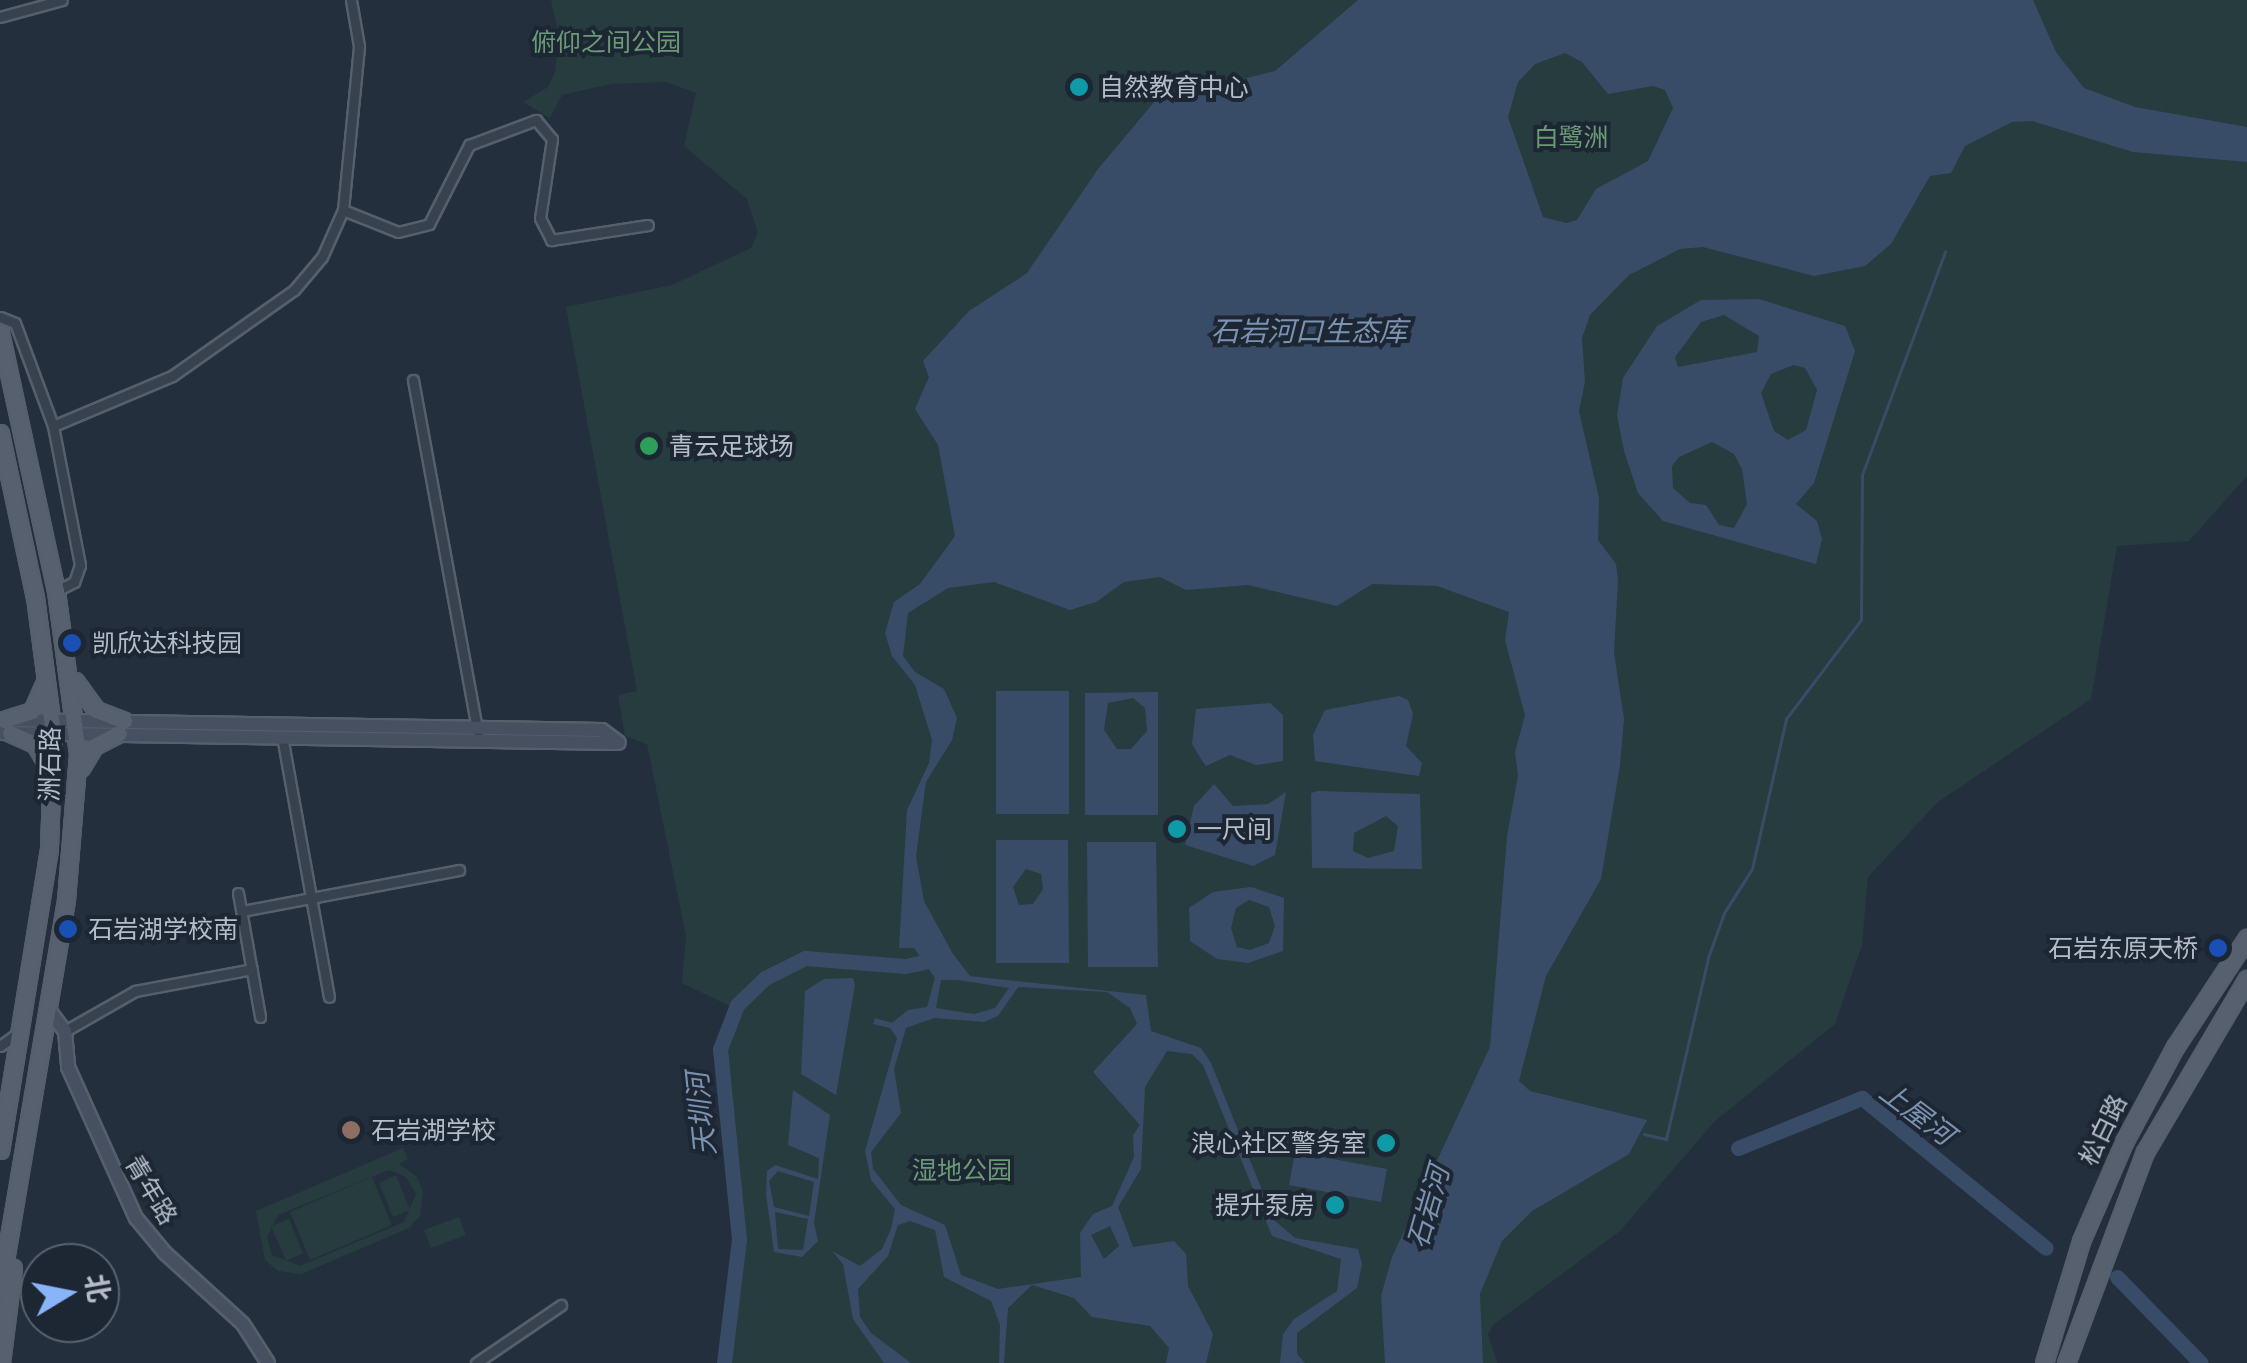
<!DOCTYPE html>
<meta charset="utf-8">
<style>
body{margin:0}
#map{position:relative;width:2247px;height:1363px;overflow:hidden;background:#242f3e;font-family:Inter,"Noto Sans SC",sans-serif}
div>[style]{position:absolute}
.green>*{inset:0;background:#263c3f}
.water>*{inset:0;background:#394c67}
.stream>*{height:2.5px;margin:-1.25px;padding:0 1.25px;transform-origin:1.25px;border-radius:1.25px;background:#394c67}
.river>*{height:15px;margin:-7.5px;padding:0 7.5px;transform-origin:7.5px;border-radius:7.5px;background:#394c67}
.roads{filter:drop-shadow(2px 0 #565f6c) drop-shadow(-2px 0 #565f6c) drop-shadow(0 2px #565f6c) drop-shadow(0 -2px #565f6c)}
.street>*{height:9px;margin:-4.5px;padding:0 4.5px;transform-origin:4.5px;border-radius:4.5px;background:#38414e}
.secondary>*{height:12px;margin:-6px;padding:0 6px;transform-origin:6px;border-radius:6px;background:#465061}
.primary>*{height:15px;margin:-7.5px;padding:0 7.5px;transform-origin:7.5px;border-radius:7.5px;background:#56606e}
.dots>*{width:28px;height:28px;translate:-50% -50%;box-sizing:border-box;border:5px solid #1d2633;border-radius:50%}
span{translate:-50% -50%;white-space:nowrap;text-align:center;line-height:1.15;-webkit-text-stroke:8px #1d2633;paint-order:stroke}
.park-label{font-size:25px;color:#6b9a76}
.poi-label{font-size:25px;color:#b4bcc9}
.left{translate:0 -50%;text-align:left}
.right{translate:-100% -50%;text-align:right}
.street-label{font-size:25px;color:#b4bcc9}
.water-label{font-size:28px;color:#7c92b1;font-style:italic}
.north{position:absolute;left:20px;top:1243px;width:100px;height:100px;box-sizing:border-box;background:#1d2633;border:2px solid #59626f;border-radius:50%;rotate:80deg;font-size:28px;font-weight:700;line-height:40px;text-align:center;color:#b4bcc9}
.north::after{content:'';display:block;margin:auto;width:35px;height:45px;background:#8ab4f8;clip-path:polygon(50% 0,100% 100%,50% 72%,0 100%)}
</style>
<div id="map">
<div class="green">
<i style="clip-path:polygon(551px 0,2247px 0,2247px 476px,2189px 541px,2117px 546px,2091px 699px,1938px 802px,1868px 877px,1862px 945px,1835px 1024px,1715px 1121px,1620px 1231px,1493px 1325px,1488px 1334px,1497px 1363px,727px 1363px,742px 1232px,730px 1167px,723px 1049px,738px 1010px,682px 983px,686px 936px,647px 744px,625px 736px,618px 695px,637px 691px,566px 307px,672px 285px,751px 248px,758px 232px,747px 199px,684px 146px,696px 93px,666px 82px,611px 84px,562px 95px,550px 118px,523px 102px,548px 87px,555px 72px,559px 37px)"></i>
<i style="clip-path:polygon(evenodd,403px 1148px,408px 1159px,399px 1164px,417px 1177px,423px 1192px,420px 1216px,409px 1228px,301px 1274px,278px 1271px,265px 1260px,256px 1211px,403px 1148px,389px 1170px,406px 1177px,416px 1194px,404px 1222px,300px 1266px,272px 1255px,267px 1237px,278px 1215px,389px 1170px)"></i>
<i style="clip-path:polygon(396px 1175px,410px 1210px,393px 1217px,379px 1183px)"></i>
<i style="clip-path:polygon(372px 1177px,392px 1225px,310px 1260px,290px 1212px)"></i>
<i style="clip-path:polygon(459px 1217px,466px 1235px,431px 1248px,424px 1230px)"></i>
<i style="clip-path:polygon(289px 1219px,303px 1253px,286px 1261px,271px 1226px)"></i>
</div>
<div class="water">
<i style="clip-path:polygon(evenodd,1358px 0,2033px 0,2056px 52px,2084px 88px,2135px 107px,2247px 127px,2247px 162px,2133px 152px,2032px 121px,2012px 122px,1965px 146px,1951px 173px,1930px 176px,1891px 244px,1865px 266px,1814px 276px,1703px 247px,1680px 249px,1629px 275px,1590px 315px,1582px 338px,1585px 382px,1579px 411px,1599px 498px,1598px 540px,1616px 564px,1618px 580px,1614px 653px,1624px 719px,1620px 765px,1601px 879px,1546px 976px,1519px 1081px,1530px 1091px,1647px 1120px,1629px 1154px,1532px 1211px,1502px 1241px,1480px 1294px,1483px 1363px,1385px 1363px,1381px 1296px,1392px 1257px,1490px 1047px,1507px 836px,1518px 776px,1515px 752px,1525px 715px,1505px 640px,1509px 612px,1437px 586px,1372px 584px,1337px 606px,1248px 585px,1186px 590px,1160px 577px,1124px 582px,1096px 602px,1070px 610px,994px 582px,948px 588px,908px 613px,903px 656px,915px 672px,944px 689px,957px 718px,952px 740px,926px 782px,916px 856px,924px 901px,953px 954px,970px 976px,1146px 995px,1151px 1031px,1201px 1048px,1211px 1063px,1274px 1220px,1295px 1238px,1358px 1249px,1362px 1264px,1357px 1288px,1297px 1333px,1297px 1354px,1305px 1363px,1280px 1363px,1283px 1334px,1294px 1319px,1337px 1291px,1341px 1259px,1272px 1236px,1203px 1065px,1192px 1054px,1167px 1051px,1145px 1087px,1141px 1169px,1118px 1207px,1133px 1247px,1174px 1241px,1186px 1254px,1188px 1286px,1213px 1334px,1206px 1363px,1166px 1363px,1169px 1348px,1150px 1326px,1092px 1317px,1074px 1298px,1032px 1285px,1008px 1308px,1004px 1363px,999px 1363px,1000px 1325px,991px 1301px,944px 1277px,935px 1230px,910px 1221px,898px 1225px,888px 1256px,858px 1289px,860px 1317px,871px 1333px,911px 1363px,884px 1363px,853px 1319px,843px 1264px,832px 1251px,860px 1266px,882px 1249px,891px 1229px,895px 1209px,871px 1180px,865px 1151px,897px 1038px,890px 1028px,873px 1024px,875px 1018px,892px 1023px,908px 1010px,927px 1007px,935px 978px,914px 948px,899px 948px,907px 810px,929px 763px,932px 740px,915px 685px,892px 656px,885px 633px,894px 602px,920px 584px,955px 536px,938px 445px,915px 409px,929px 377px,923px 361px,969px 311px,1027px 273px,1098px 169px,1155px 101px,1275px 71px,1358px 0,1565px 53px,1582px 62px,1608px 94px,1653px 86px,1665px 90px,1673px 108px,1648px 161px,1596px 189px,1577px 220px,1566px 223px,1543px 217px,1508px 117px,1518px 82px,1535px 64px,1565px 53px,1358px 0,941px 980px,958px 980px,1009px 988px,995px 1008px,974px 1014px,936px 1008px,941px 980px,1358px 0,1018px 987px,1107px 992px,1130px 1008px,1137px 1024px,1093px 1072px,1140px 1125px,1133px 1135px,1134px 1157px,1112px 1206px,1093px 1214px,1080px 1233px,1081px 1277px,998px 1289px,961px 1275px,945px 1225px,901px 1205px,873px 1169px,871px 1152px,901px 1113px,894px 1069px,906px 1028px,934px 1018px,984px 1022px,998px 1016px,1018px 987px,1358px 0,1110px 1226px,1119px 1246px,1104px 1259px,1091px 1235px,1110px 1226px)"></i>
<i style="clip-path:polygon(evenodd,1759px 299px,1845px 326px,1855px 351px,1814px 483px,1796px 504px,1817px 521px,1822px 539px,1816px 564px,1663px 521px,1638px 493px,1624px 451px,1617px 415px,1623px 378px,1657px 326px,1701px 300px,1759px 299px,1724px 315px,1759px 336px,1757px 352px,1678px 367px,1675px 357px,1701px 322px,1724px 315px,1759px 299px,1793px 365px,1805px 368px,1817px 390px,1806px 430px,1788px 440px,1774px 431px,1761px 393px,1771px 374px,1793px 365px,1759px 299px,1712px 442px,1734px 454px,1742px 469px,1747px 504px,1734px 528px,1719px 525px,1706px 505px,1690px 503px,1673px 488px,1672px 466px,1679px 457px,1712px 442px)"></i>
<i style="clip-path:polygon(996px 691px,1069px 691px,1069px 814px,996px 814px)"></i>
<i style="clip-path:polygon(evenodd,1158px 692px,1158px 815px,1085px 815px,1085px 693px,1158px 692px,1133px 698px,1145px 708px,1147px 731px,1131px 749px,1117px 749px,1104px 730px,1108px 703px,1133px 698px)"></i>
<i style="clip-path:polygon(1399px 696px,1408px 700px,1413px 714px,1406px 746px,1422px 763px,1419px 776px,1315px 761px,1313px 735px,1325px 710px)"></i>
<i style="clip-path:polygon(1270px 703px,1283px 715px,1283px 761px,1256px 765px,1230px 755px,1206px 766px,1201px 759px,1192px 744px,1196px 709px)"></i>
<i style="clip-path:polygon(1214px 784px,1233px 806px,1268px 804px,1286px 792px,1275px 855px,1253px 866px,1185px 845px,1194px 806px)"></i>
<i style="clip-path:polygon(evenodd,1318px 791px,1420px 794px,1422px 869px,1312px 868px,1311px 793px,1318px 791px,1386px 816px,1398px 826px,1394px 851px,1368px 858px,1353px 851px,1354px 833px,1386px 816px)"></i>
<i style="clip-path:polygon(evenodd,996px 840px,1068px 840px,1069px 963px,996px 963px,996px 840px,1026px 869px,1041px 874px,1043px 889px,1033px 904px,1019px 905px,1013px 887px,1026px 869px)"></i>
<i style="clip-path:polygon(1087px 842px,1156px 842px,1158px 967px,1088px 967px)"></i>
<i style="clip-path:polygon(evenodd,1251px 887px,1284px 898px,1283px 951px,1248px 963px,1217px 959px,1190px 941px,1189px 908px,1213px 892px,1251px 887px,1249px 900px,1269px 907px,1275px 926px,1269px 943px,1250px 950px,1237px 947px,1231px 928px,1236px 908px,1249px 900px)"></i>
<i style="clip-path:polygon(853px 978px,855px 985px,836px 1095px,801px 1074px,805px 991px,824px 979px)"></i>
<i style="clip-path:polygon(evenodd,793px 1090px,830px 1115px,814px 1223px,818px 1241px,802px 1257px,774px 1252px,766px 1194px,767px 1171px,775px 1165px,818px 1179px,819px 1158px,788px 1145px,793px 1090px,778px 1171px,814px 1182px,809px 1216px,774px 1207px,769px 1181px,778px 1171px,793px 1090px,775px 1212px,808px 1219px,803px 1250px,778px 1249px,775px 1212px)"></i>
<i style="clip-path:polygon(1295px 1152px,1387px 1169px,1381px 1202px,1289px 1185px)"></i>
</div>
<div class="stream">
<i style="left:1644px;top:1134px;width:23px;rotate:13deg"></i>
<i style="left:1666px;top:1139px;width:186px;rotate:-76.9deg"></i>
<i style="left:1708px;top:958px;width:48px;rotate:-70.4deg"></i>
<i style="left:1724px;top:913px;width:52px;rotate:-57.5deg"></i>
<i style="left:1752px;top:869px;width:154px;rotate:-77.2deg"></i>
<i style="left:1786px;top:719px;width:124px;rotate:-52.9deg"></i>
<i style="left:1861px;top:620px;width:145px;rotate:-89.6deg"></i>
<i style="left:1862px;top:475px;width:238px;rotate:-69.6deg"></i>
</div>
<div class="river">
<i style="left:1738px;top:1148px;width:134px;rotate:-22deg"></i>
<i style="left:1862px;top:1098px;width:237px;rotate:39.2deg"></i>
<i style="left:2117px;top:1277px;width:120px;rotate:45.7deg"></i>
<i style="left:724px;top:1363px;width:125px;rotate:-83.1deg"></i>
<i style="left:739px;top:1239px;width:191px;rotate:-95.7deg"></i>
<i style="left:720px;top:1049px;width:47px;rotate:-68.9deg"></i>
<i style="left:737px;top:1005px;width:39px;rotate:-44deg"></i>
<i style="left:765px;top:978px;width:45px;rotate:-26.6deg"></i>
<i style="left:805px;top:958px;width:100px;rotate:4.6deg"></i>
<i style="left:905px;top:966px;width:19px;rotate:-12deg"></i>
</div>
<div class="roads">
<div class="street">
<i style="left:0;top:17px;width:64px;rotate:-15.3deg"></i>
<i style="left:343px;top:210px;width:59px;rotate:21.8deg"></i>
<i style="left:398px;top:232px;width:32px;rotate:-14deg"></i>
<i style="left:429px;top:224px;width:89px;rotate:-63.1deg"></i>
<i style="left:469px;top:145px;width:72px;rotate:-20.5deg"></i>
<i style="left:536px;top:120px;width:25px;rotate:50deg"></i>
<i style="left:552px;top:139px;width:80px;rotate:98.6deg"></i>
<i style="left:540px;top:218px;width:25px;rotate:63deg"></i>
<i style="left:551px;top:240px;width:98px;rotate:-8.8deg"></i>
<i style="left:0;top:317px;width:16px;rotate:22deg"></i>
<i style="left:15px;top:323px;width:110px;rotate:69.7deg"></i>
<i style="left:53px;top:426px;width:142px;rotate:79deg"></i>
<i style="left:80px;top:565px;width:18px;rotate:109deg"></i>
<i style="left:74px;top:582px;width:20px;rotate:153deg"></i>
<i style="left:413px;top:380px;width:359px;rotate:79.6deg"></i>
<i style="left:53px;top:426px;width:129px;rotate:-22.8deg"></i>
<i style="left:172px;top:376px;width:149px;rotate:-35.2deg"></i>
<i style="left:294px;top:290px;width:43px;rotate:-49.7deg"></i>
<i style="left:322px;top:257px;width:51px;rotate:-65.9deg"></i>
<i style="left:343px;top:210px;width:165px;rotate:-84.4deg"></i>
<i style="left:359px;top:46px;width:47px;rotate:-99.9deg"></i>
<i style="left:282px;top:736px;width:265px;rotate:79.8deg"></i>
<i style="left:238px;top:893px;width:126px;rotate:79.9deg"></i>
<i style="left:242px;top:911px;width:221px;rotate:-10.7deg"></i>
<i style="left:65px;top:1031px;width:81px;rotate:-29.7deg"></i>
<i style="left:135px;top:991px;width:119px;rotate:-10.6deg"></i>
<i style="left:0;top:1046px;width:22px;rotate:-36deg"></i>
<i style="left:476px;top:1363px;width:103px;rotate:-34.3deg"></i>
</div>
<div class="secondary">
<i style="left:11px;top:720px;width:591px;rotate:0.97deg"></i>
<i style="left:602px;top:730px;width:21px;rotate:37deg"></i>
<i style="left:0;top:733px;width:617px;rotate:0.93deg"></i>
<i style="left:49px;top:1010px;width:26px;rotate:53deg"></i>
<i style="left:65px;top:1031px;width:36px;rotate:85deg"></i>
<i style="left:68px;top:1067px;width:166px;rotate:65.8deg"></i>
<i style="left:136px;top:1218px;width:45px;rotate:50.4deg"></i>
<i style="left:165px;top:1253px;width:105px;rotate:42.3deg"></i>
<i style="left:243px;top:1324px;width:46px;rotate:57.3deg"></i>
</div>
<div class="primary">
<i style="left:0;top:332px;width:265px;rotate:77.8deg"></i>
<i style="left:56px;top:591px;width:164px;rotate:82.3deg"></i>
<i style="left:78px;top:754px;width:146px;rotate:94.7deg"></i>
<i style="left:66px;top:900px;width:395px;rotate:99.6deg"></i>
<i style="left:0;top:433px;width:168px;rotate:78deg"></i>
<i style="left:35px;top:597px;width:137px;rotate:82.5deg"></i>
<i style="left:53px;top:733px;width:116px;rotate:92deg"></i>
<i style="left:49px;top:849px;width:305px;rotate:99.2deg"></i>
<i style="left:75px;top:681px;width:36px;rotate:54deg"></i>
<i style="left:96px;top:710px;width:30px;rotate:21deg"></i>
<i style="left:4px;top:720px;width:29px;rotate:-18deg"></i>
<i style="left:32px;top:711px;width:32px;rotate:-66deg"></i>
<i style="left:10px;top:733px;width:27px;rotate:24deg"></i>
<i style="left:35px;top:744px;width:28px;rotate:60deg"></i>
<i style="left:81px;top:768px;width:26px;rotate:-59deg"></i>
<i style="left:94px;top:746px;width:28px;rotate:-27deg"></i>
<i style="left:1px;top:1363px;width:96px;rotate:-82.8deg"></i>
<i style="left:2044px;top:1363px;width:127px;rotate:-73.1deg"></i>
<i style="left:2081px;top:1241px;width:108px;rotate:-66.5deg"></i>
<i style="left:2124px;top:1142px;width:108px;rotate:-61.8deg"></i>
<i style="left:2175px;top:1047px;width:131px;rotate:-56.6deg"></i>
<i style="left:2066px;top:1363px;width:225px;rotate:-69.5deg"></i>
<i style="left:2145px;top:1152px;width:201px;rotate:-59.5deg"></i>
</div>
</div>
<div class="dots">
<i style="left:1079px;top:87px;background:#0f9aa8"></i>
<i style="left:649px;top:446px;background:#2e9e5b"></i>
<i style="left:72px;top:643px;background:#1a4fb4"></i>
<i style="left:1177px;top:829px;background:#0f9aa8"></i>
<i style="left:68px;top:929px;background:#1a4fb4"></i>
<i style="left:2218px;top:948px;background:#1a4fb4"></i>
<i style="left:351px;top:1130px;background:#8d6e63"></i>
<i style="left:1386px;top:1143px;background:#0f9aa8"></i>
<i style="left:1335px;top:1205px;background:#0f9aa8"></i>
</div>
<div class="park-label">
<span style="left:606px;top:42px">俯仰之间公园</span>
<span style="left:1571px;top:137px">白鹭洲</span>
<span style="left:962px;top:1170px">湿地公园</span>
</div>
<div class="poi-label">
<span class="left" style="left:1099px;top:87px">自然教育中心</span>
<span class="left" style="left:669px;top:446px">青云足球场</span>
<span class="left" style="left:92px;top:643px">凯欣达科技园</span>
<span class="left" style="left:1197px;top:829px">一尺间</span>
<span class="left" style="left:88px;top:929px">石岩湖学校南</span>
<span class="right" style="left:2198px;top:948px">石岩东原天桥</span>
<span class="left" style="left:371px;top:1130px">石岩湖学校</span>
<span class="right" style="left:1366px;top:1143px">浪心社区警务室</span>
<span class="right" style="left:1315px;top:1205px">提升泵房</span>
</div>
<div class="street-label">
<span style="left:50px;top:764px;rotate:-89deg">洲石路</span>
<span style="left:2103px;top:1130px;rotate:-64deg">松白路</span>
<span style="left:151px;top:1190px;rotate:59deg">青年路</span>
</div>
<div class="water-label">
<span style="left:1309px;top:331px">石岩河口生态库</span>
<span style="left:1917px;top:1113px;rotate:37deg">上屋河</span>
<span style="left:701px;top:1114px;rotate:-96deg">天圳河</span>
<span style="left:1428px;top:1207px;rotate:-74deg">石岩河</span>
</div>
<div class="north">北</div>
</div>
